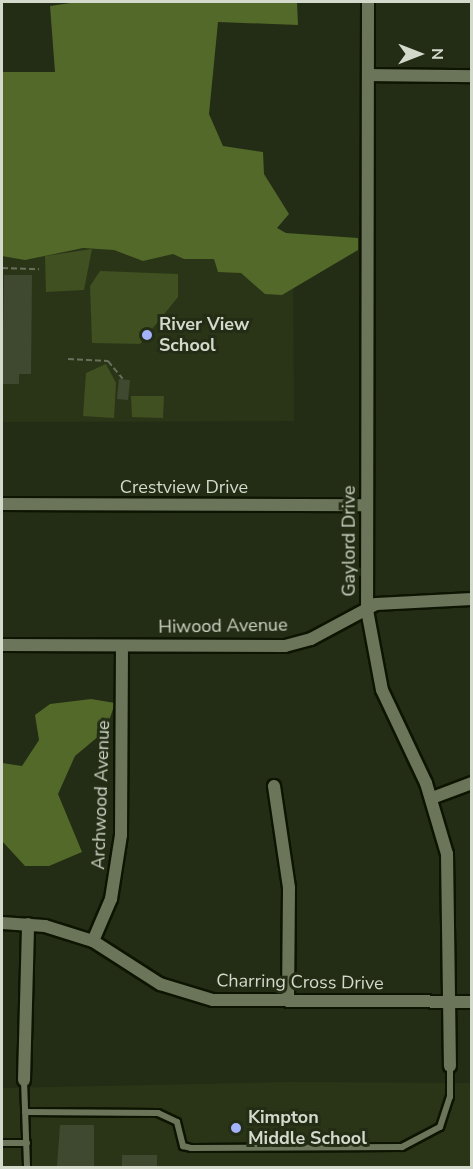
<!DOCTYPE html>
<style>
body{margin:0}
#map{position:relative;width:473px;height:1169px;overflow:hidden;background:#232c14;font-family:"Nunito Sans",sans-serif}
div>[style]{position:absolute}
.built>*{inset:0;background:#2a3517}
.green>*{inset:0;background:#405021}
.forest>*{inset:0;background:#536929}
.building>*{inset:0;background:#3f4930}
.path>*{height:1.5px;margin-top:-0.75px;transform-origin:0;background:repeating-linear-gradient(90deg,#686f5b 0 6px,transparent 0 9px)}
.roads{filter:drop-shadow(2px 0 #0d1401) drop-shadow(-2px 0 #0d1401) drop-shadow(0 2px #0d1401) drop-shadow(0 -2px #0d1401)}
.service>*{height:6px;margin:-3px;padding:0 3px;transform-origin:3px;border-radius:3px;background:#6a755a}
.minor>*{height:12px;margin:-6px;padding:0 6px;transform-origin:6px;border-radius:6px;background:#6a755a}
.dots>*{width:16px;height:16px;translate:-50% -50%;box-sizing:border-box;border:3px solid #232c14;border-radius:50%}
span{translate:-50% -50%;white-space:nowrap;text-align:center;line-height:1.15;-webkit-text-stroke:6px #232c14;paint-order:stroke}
.poi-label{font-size:18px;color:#d3d9cb;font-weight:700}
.left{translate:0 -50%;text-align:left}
.street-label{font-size:18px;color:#d3d9cb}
.frame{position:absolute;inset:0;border:3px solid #d3d9cb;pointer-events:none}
.north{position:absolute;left:389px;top:24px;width:60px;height:60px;-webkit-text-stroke:4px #232c14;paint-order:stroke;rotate:90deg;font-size:16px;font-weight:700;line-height:24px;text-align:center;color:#d3d9cb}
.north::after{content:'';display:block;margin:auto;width:21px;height:27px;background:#d3d9cb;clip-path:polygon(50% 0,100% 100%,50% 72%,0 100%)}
</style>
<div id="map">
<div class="built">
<i style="clip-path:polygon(293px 247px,294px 421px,2px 422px,2px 249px)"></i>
<i style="clip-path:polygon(288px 1082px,471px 1083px,471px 1167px,2px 1167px,2px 1088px)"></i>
</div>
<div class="green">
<i style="clip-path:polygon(92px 249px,84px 290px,46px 292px,45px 256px)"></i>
<i style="clip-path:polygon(100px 271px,178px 274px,178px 297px,140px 344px,92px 343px,90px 286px)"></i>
<i style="clip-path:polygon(106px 364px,116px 383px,114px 418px,83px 416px,86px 373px)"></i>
<i style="clip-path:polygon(131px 396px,164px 396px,163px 418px,132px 417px)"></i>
</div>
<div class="forest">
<i style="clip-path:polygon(77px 2px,297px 2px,298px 25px,218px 22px,209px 114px,223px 146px,263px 152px,264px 174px,289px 214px,277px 228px,286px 233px,358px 238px,358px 250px,282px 295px,265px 294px,241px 273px,218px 272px,214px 259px,184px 259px,173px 254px,143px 261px,114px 250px,83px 248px,25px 260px,2px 256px,2px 72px,55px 72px,50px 6px)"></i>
<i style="clip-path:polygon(91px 699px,115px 703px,106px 730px,75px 756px,58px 794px,82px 852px,49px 866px,25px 866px,2px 841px,2px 763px,22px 766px,39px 740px,35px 715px,50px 704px)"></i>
</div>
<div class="building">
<i style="clip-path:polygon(4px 275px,32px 275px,31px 374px,19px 374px,19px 384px,2px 384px)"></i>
<i style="clip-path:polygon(119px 379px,130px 380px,128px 400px,117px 399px)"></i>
<i style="clip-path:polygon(60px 1125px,94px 1125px,94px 1167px,57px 1166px)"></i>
<i style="clip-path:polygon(122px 1155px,157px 1155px,157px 1167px,122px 1167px)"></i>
</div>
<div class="path">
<i style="left:2px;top:268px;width:37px;rotate:2deg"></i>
<i style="left:68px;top:359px;width:40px;rotate:2.9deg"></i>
<i style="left:108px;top:361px;width:23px;rotate:50deg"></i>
</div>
<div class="roads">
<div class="service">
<i style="left:24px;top:1080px;width:88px;rotate:88deg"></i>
<i style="left:25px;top:1112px;width:133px;rotate:0.4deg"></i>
<i style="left:158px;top:1113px;width:21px;rotate:25deg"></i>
<i style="left:177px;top:1122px;width:25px;rotate:76deg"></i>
<i style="left:183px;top:1146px;width:8px;rotate:14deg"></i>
<i style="left:191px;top:1148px;width:211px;rotate:-0.3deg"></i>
<i style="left:402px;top:1147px;width:43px;rotate:-27.8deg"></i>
<i style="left:440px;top:1127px;width:32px;rotate:-72deg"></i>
<i style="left:450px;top:1097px;width:31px;rotate:-90deg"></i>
<i style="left:2px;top:1143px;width:25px"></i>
</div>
<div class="minor">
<i style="left:368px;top:2px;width:608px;rotate:90.09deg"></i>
<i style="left:367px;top:610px;width:81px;rotate:79.4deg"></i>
<i style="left:382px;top:690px;width:103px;rotate:64.7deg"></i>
<i style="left:426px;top:783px;width:74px;rotate:73.5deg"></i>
<i style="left:447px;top:854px;width:212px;rotate:89.2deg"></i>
<i style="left:368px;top:75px;width:104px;rotate:0.6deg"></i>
<i style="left:2px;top:504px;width:364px;rotate:0.2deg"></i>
<i style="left:2px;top:645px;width:283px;rotate:0.2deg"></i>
<i style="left:285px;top:646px;width:27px;rotate:-15deg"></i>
<i style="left:311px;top:639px;width:74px;rotate:-28.3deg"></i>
<i style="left:376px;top:604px;width:96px;rotate:-3deg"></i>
<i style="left:274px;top:786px;width:103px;rotate:81.6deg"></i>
<i style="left:289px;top:888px;width:113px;rotate:90.5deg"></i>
<i style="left:432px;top:798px;width:43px;rotate:-20.6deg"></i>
<i style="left:2px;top:923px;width:43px;rotate:4deg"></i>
<i style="left:45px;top:926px;width:50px;rotate:17.4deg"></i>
<i style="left:93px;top:941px;width:80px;rotate:32.7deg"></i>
<i style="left:160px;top:984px;width:55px;rotate:16.8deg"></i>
<i style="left:213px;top:1000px;width:259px;rotate:0.4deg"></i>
<i style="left:93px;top:941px;width:46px;rotate:-66.8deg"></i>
<i style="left:111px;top:899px;width:65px;rotate:-81.1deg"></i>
<i style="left:121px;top:835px;width:189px;rotate:-89.7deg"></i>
<i style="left:24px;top:1080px;width:156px;rotate:-88.5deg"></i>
</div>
</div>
<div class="dots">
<i style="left:147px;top:335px;background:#a4b2fc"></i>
<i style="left:236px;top:1128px;background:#a4b2fc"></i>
</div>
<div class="poi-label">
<span class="left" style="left:159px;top:335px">River View<br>School</span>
<span class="left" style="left:248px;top:1128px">Kimpton<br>Middle School</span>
</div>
<div class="street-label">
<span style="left:184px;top:487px">Crestview Drive</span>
<span style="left:349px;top:541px;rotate:-90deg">Gaylord Drive</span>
<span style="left:223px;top:626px;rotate:-1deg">Hiwood Avenue</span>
<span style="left:101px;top:795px;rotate:-88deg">Archwood Avenue</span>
<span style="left:300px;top:982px;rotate:1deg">Charring Cross Drive</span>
</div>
<div class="frame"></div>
<div class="north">N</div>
</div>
